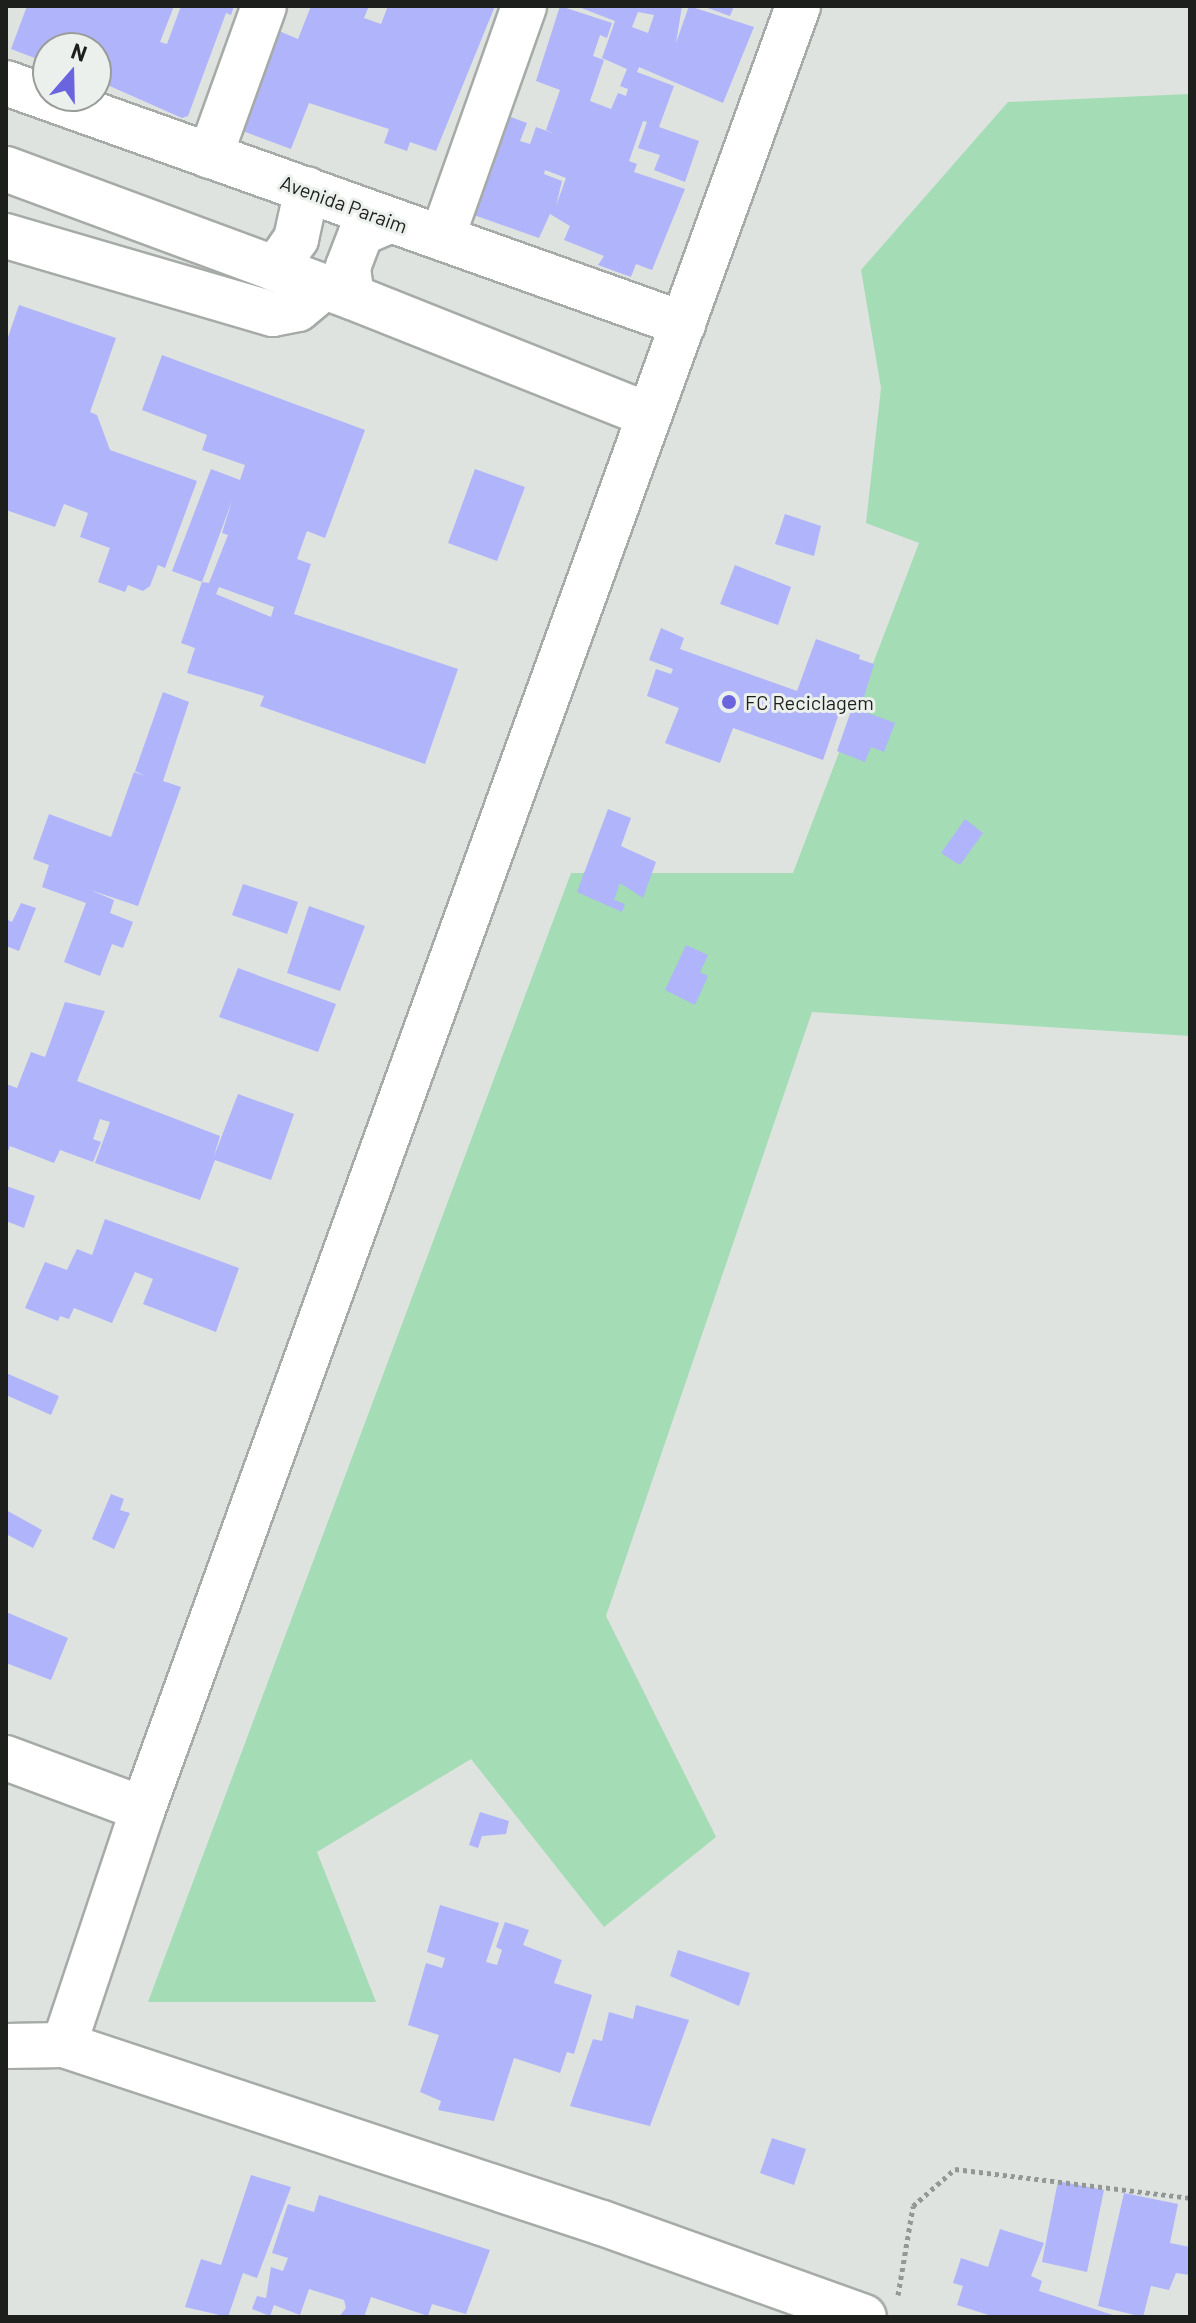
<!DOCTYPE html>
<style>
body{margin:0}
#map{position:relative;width:1196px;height:2323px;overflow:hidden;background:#dee3df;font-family:Barlow,sans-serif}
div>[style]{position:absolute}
.green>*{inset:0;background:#a4dcb5}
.building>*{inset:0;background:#b0b4fb}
.path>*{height:5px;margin-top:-2.5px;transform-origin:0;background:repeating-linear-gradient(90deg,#949895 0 4px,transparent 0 8px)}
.roads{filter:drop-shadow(2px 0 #a6aba7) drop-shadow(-2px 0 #a6aba7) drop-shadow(0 2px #a6aba7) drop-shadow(0 -2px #a6aba7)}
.minor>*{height:44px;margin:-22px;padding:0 22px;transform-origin:22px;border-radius:22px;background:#fff}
.major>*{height:44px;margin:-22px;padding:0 22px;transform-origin:22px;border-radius:22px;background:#fff}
.dots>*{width:22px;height:22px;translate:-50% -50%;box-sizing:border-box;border:4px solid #ebf0ec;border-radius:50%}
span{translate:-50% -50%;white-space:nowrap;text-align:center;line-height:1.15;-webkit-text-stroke:6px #ebf0ec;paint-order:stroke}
.street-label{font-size:20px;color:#1d1f1d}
.poi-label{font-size:20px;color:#1d1f1d}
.left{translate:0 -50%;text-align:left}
.frame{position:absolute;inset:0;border:8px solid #1d1f1d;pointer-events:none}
.north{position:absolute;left:32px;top:32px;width:80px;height:80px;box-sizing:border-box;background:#ebf0ec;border:2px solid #999c99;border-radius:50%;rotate:20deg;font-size:22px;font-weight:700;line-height:32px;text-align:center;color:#1d1f1d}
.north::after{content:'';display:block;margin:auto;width:28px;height:36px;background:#6a65de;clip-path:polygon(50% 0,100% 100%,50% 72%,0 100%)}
</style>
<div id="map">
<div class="green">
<i style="clip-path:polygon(1190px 94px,1190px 1036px,812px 1012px,606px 1616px,716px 1837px,604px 1927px,471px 1759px,317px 1852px,376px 2002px,148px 2002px,571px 873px,793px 873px,919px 543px,866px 523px,881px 388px,861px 270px,1008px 102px)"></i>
</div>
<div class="building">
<i style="clip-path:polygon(27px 6px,174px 6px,160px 42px,167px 44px,181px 6px,234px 6px,231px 15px,226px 13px,188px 116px,182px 118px,96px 80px,96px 48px,48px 48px,48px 63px,11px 49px)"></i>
<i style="clip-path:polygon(311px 6px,369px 6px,364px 18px,381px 24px,388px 6px,495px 6px,436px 151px,410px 142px,407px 151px,384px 143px,389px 129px,309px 103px,291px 149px,243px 131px,279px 31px,298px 39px)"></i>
<i style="clip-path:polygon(evenodd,560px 6px,612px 23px,607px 38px,600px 35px,593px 56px,604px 60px,590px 101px,611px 109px,618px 93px,626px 96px,628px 89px,620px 86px,627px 69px,602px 58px,615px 21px,576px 6px,682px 6px,676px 43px,689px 6px,754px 27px,723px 103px,639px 67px,637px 72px,674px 86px,659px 127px,699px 141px,685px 182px,654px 170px,660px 155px,638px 148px,647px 122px,643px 121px,629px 161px,637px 164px,634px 172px,685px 189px,652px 270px,636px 264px,631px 277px,598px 265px,604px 256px,564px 240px,570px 226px,550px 214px,539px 238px,471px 214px,508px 116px,527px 123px,520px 141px,530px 144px,536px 127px,555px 134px,546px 130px,560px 90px,536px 81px,560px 6px,638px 12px,654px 15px,648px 33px,632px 27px,638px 12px,560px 6px,545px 170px,566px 178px,556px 206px,562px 181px,544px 174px,545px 170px)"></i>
<i style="clip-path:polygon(702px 6px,734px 6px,730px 16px)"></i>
<i style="clip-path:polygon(19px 305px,116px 338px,90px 412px,97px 415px,110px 450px,197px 481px,165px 568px,158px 565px,150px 586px,143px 591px,128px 585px,125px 592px,98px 582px,110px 548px,80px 537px,88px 513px,64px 504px,55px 527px,6px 510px,6px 343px)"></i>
<i style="clip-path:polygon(evenodd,162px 355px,365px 430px,325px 538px,307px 531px,297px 559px,311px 564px,294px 614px,458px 669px,425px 764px,260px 706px,264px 696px,187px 673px,195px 648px,181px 643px,202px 582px,172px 571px,211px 469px,240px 480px,245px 465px,202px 450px,207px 435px,142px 410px,162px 355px,232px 501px,222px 533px,228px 535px,209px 583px,202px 582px,232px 501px,162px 355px,219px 587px,274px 607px,271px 617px,216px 594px,219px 587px)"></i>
<i style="clip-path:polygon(475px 469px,525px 487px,497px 561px,448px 543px)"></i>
<i style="clip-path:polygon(785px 514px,821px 526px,814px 556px,775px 544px)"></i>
<i style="clip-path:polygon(735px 565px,791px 587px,778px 625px,720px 604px)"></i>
<i style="clip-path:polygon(661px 628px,684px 638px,680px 649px,797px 691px,816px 639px,860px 655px,859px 659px,874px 664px,860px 710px,895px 723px,884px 752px,871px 747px,865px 762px,837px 751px,852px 708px,842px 705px,823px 760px,733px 728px,720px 763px,665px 743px,679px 708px,647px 696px,656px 669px,671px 674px,673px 669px,649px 660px)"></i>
<i style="clip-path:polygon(163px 692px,189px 702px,163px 781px,181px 787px,138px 906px,90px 890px,114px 900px,110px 913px,133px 922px,123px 948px,112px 944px,100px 976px,64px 962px,86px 903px,42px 887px,49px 865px,33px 859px,49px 814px,111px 837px,134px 772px,145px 776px,135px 771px)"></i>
<i style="clip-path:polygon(608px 809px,631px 818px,621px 846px,656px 862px,643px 898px,620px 883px,614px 900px,625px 904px,622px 912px,577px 892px)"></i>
<i style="clip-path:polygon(965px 819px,983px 833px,960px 865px,941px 853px)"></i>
<i style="clip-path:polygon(243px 884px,298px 902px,287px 934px,232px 915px)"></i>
<i style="clip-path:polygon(21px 903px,36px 908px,19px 951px,6px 946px,6px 919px,12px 922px)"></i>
<i style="clip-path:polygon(309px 906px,365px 926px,340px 991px,287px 973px)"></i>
<i style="clip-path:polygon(686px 945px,708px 955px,700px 972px,708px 976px,695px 1005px,665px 990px)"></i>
<i style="clip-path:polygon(238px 968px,336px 1004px,318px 1052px,219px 1017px)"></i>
<i style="clip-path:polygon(65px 1002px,105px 1011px,77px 1081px,220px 1136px,213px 1159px,238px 1094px,294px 1114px,271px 1180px,215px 1160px,200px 1200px,95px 1163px,110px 1122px,100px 1119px,93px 1139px,101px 1142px,93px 1162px,60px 1150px,54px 1163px,10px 1146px,6px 1157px,6px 1084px,17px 1088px,31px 1052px,45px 1057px)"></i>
<i style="clip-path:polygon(6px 1186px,35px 1196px,24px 1228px,6px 1221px)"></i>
<i style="clip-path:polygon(105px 1219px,239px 1268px,216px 1332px,143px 1304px,153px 1279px,135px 1272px,112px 1323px,74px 1308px,69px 1319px,60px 1316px,58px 1321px,25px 1308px,45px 1262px,67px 1270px,77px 1249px,92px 1255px)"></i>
<i style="clip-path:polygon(6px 1373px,59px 1396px,51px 1415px,6px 1395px)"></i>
<i style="clip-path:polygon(111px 1494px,124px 1499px,120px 1510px,130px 1513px,114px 1549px,92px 1539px)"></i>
<i style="clip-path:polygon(6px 1510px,42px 1530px,33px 1548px,6px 1534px)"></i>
<i style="clip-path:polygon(6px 1612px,68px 1638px,51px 1680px,6px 1663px)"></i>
<i style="clip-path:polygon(480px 1812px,509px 1821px,506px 1834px,482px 1836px,478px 1848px,469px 1845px)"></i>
<i style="clip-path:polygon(440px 1905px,499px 1923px,486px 1962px,497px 1965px,502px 1950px,496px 1947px,505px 1922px,529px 1930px,523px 1945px,562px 1960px,554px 1983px,592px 1995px,574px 2054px,567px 2052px,560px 2073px,514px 2058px,494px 2121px,438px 2110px,441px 2101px,420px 2092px,439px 2035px,408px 2025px,426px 1963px,442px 1968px,445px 1958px,427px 1952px)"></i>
<i style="clip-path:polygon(678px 1950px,750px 1973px,739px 2006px,670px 1976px)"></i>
<i style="clip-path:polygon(636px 2005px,689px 2020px,650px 2126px,570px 2106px,593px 2039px,602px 2041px,609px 2012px,633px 2019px)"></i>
<i style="clip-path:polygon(772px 2138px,806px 2149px,794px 2185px,760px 2173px)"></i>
<i style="clip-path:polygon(251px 2175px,291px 2187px,257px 2278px,243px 2273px,228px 2317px,185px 2307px,201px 2259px,221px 2265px)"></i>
<i style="clip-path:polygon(1058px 2181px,1104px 2190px,1087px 2272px,1042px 2262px)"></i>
<i style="clip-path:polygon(1124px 2193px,1178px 2204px,1170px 2243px,1190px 2247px,1190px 2275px,1176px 2273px,1169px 2290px,1151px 2286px,1143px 2317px,1098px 2306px)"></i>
<i style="clip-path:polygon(319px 2195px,490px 2250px,466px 2314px,432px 2304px,428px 2316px,371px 2297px,364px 2317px,339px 2317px,346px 2308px,344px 2300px,309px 2289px,300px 2315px,274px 2305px,270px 2316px,252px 2309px,257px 2296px,266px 2298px,271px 2267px,283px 2271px,288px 2258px,272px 2253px,288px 2204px,314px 2212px)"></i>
<i style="clip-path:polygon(1000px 2229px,1044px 2243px,1031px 2276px,1042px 2281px,1039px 2291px,1119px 2317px,995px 2317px,957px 2305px,963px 2286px,953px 2283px,961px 2258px,988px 2267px)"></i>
</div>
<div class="path">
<i style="left:898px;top:2295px;width:90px;rotate:-80.4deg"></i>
<i style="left:913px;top:2206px;width:56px;rotate:-41.4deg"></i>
<i style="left:955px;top:2169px;width:237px;rotate:7deg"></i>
</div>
<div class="roads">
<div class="minor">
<i style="left:6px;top:83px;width:719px;rotate:19.59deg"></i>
<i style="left:210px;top:156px;width:159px;rotate:-70.2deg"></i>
<i style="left:6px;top:169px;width:369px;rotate:20.3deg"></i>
<i style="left:352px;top:297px;width:320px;rotate:21.7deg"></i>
<i style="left:6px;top:236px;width:278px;rotate:16.3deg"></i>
<i style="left:273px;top:314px;width:25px;rotate:-11deg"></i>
<i style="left:298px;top:309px;width:34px;rotate:-40deg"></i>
<i style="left:442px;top:238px;width:246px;rotate:-70.5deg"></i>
<i style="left:275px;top:269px;width:37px;rotate:-55deg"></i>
<i style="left:296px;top:239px;width:51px;rotate:-77.6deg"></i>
<i style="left:352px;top:297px;width:30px;rotate:-98deg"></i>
<i style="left:348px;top:267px;width:36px;rotate:-69deg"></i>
<i style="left:361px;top:233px;width:30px;rotate:-23deg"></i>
<i style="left:64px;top:2045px;width:249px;rotate:-71.5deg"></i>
<i style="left:6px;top:2046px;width:58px;rotate:-1deg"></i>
<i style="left:64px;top:2045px;width:567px;rotate:18.31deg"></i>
<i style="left:602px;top:2223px;width:278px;rotate:19.7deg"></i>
</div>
<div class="major">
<i style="left:6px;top:1758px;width:146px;rotate:20.4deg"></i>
<i style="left:143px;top:1809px;width:1918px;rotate:-70.03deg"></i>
</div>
</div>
<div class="dots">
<i style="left:729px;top:702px;background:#6a65de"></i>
</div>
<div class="street-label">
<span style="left:344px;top:204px;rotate:20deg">Avenida Paraim</span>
</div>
<div class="poi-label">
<span class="left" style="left:745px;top:702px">FC Reciclagem</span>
</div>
<div class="frame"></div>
<div class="north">N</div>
</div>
